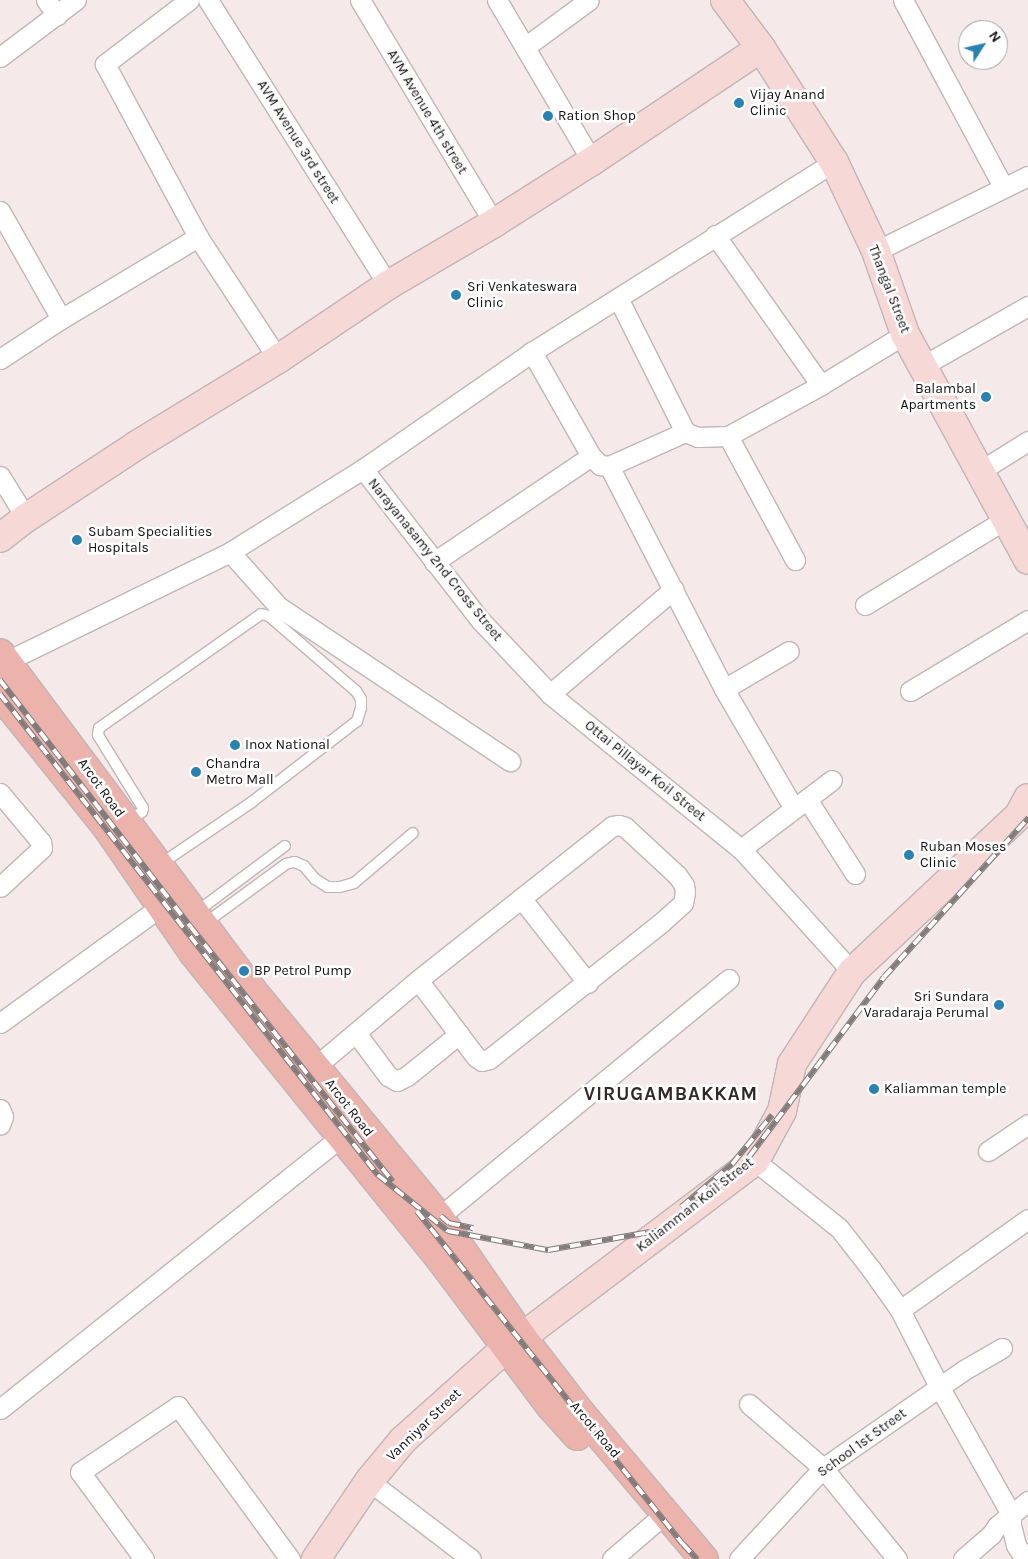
<!DOCTYPE html>
<style>
body{margin:0}
#map{position:relative;width:1028px;height:1559px;overflow:hidden;background:#f5eae9;font-family:Karla,sans-serif}
div>[style]{position:absolute}
.roads{filter:drop-shadow(1px 0 #c0b6b5) drop-shadow(-1px 0 #c0b6b5) drop-shadow(0 1px #c0b6b5) drop-shadow(0 -1px #c0b6b5)}
.lane>*{height:10px;margin:-5px;padding:0 5px;transform-origin:5px;border-radius:5px;background:#fff}
.street>*{height:19px;margin:-9.5px;padding:0 9.5px;transform-origin:9.5px;border-radius:9.5px;background:#fff}
.secondary>*{height:28px;margin:-14px;padding:0 14px;transform-origin:14px;border-radius:14px;background:#f6d8d6}
.primary>*{height:28px;margin:-14px;padding:0 14px;transform-origin:14px;border-radius:14px;background:#ecb2ac}
.rail>*{height:5.5px;margin-top:-2.75px;transform-origin:0;background:repeating-linear-gradient(90deg,#fff 0 11px,#827c7b 0 22px);box-sizing:border-box;border-block:1px solid #827c7b}
.dots>*{width:14px;height:14px;translate:-50% -50%;box-sizing:border-box;border:2px solid #fff;border-radius:50%}
span{translate:-50% -50%;white-space:nowrap;text-align:center;line-height:1.15;-webkit-text-stroke:5px #fff;paint-order:stroke}
.poi-label{font-size:14px;color:#131010}
.left{translate:0 -50%;text-align:left}
.right{translate:-100% -50%;text-align:right}
.street-label{font-size:14px;color:#131010}
.district-label{font-size:19px;color:#312928;font-weight:700;letter-spacing:1px}
.north{position:absolute;left:958px;top:20px;width:50px;height:50px;box-sizing:border-box;background:#fff;border:1px solid #a19f9f;border-radius:50%;rotate:55deg;font-size:14px;font-weight:700;line-height:20px;text-align:center;color:#131010}
.north::after{content:'';display:block;margin:auto;width:18px;height:22px;background:#2982b0;clip-path:polygon(50% 0,100% 100%,50% 72%,0 100%)}
</style>
<div id="map">
<div class="roads">
<div class="lane">
<i style="left:128px;top:822px;width:17px;rotate:-36deg"></i>
<i style="left:142px;top:812px;width:4px;rotate:-76deg"></i>
<i style="left:143px;top:808px;width:86px;rotate:-121.7deg"></i>
<i style="left:98px;top:735px;width:7px;rotate:-82deg"></i>
<i style="left:99px;top:728px;width:198px;rotate:-35.1deg"></i>
<i style="left:261px;top:614px;width:8px;rotate:14deg"></i>
<i style="left:269px;top:616px;width:115px;rotate:40.8deg"></i>
<i style="left:356px;top:691px;width:9px;rotate:58deg"></i>
<i style="left:361px;top:699px;width:9px;rotate:90deg"></i>
<i style="left:361px;top:708px;width:14px;rotate:107deg"></i>
<i style="left:357px;top:721px;width:133px;rotate:142.4deg"></i>
<i style="left:252px;top:802px;width:112px;rotate:145.9deg"></i>
<i style="left:195px;top:913px;width:112px;rotate:-36.7deg"></i>
<i style="left:204px;top:924px;width:102px;rotate:-36.2deg"></i>
<i style="left:286px;top:864px;width:9px;rotate:-13deg"></i>
<i style="left:295px;top:862px;width:10px;rotate:24deg"></i>
<i style="left:304px;top:866px;width:17px;rotate:50deg"></i>
<i style="left:315px;top:879px;width:15px;rotate:32deg"></i>
<i style="left:328px;top:887px;width:12px"></i>
<i style="left:340px;top:887px;width:15px;rotate:-16deg"></i>
<i style="left:354px;top:883px;width:77px;rotate:-40.3deg"></i>
</div>
<div class="street">
<i style="left:46px;top:0;width:19px;rotate:54deg"></i>
<i style="left:189px;top:0;width:106px;rotate:142.7deg"></i>
<i style="left:105px;top:64px;width:196px;rotate:61.7deg"></i>
<i style="left:198px;top:237px;width:146px;rotate:56.7deg"></i>
<i style="left:208px;top:0;width:337px;rotate:57.7deg"></i>
<i style="left:360px;top:0;width:260px;rotate:59deg"></i>
<i style="left:497px;top:0;width:187px;rotate:59.5deg"></i>
<i style="left:903px;top:0;width:213px;rotate:61.8deg"></i>
<i style="left:525px;top:47px;width:79px;rotate:-36.3deg"></i>
<i style="left:0;top:57px;width:95px;rotate:-36.9deg"></i>
<i style="left:0;top:211px;width:124px;rotate:60.5deg"></i>
<i style="left:715px;top:235px;width:184px;rotate:54.8deg"></i>
<i style="left:876px;top:251px;width:169px;rotate:-26.3deg"></i>
<i style="left:618px;top:298px;width:150px;rotate:63.4deg"></i>
<i style="left:0;top:359px;width:73px;rotate:-33.3deg"></i>
<i style="left:61px;top:319px;width:160px;rotate:-30.9deg"></i>
<i style="left:924px;top:365px;width:120px;rotate:-29.6deg"></i>
<i style="left:728px;top:436px;width:141px;rotate:61.6deg"></i>
<i style="left:591px;top:456px;width:13px;rotate:45deg"></i>
<i style="left:600px;top:465px;width:9px;rotate:6deg"></i>
<i style="left:609px;top:466px;width:83px;rotate:-24.1deg"></i>
<i style="left:685px;top:432px;width:14px;rotate:21deg"></i>
<i style="left:698px;top:437px;width:30px;rotate:-2deg"></i>
<i style="left:728px;top:436px;width:106px;rotate:-28.7deg"></i>
<i style="left:821px;top:385px;width:98px;rotate:-31.3deg"></i>
<i style="left:609px;top:466px;width:251px;rotate:62.7deg"></i>
<i style="left:724px;top:689px;width:137px;rotate:59.7deg"></i>
<i style="left:363px;top:469px;width:192px;rotate:52.2deg"></i>
<i style="left:481px;top:621px;width:100px;rotate:46.6deg"></i>
<i style="left:550px;top:694px;width:246px;rotate:39.1deg"></i>
<i style="left:741px;top:849px;width:166px;rotate:47.9deg"></i>
<i style="left:980px;top:471px;width:57px;rotate:-32deg"></i>
<i style="left:0;top:476px;width:49px;rotate:58.2deg"></i>
<i style="left:230px;top:552px;width:74px;rotate:48.3deg"></i>
<i style="left:279px;top:607px;width:278px;rotate:33.7deg"></i>
<i style="left:434px;top:562px;width:189px;rotate:-34deg"></i>
<i style="left:591px;top:456px;width:120px;rotate:-119.6deg"></i>
<i style="left:865px;top:605px;width:165px;rotate:-31.4deg"></i>
<i style="left:7px;top:661px;width:248px;rotate:-26deg"></i>
<i style="left:230px;top:552px;width:157px;rotate:-32deg"></i>
<i style="left:363px;top:469px;width:206px;rotate:-34.7deg"></i>
<i style="left:532px;top:352px;width:357px;rotate:-32.2deg"></i>
<i style="left:724px;top:689px;width:75px;rotate:-30.3deg"></i>
<i style="left:910px;top:691px;width:138px;rotate:-31deg"></i>
<i style="left:550px;top:694px;width:162px;rotate:-40.3deg"></i>
<i style="left:0;top:793px;width:64px;rotate:50.1deg"></i>
<i style="left:41px;top:842px;width:6px;rotate:81deg"></i>
<i style="left:42px;top:848px;width:57px;rotate:137.1deg"></i>
<i style="left:807px;top:799px;width:89px;rotate:57.4deg"></i>
<i style="left:741px;top:849px;width:114px;rotate:-37.2deg"></i>
<i style="left:521px;top:898px;width:108px;rotate:51.8deg"></i>
<i style="left:0;top:1023px;width:198px;rotate:-35.9deg"></i>
<i style="left:356px;top:1033px;width:54px;rotate:53.3deg"></i>
<i style="left:388px;top:1076px;width:10px;rotate:29deg"></i>
<i style="left:397px;top:1081px;width:11px;rotate:-27deg"></i>
<i style="left:407px;top:1076px;width:67px;rotate:-38.9deg"></i>
<i style="left:316px;top:1066px;width:133px;rotate:-40.1deg"></i>
<i style="left:418px;top:980px;width:248px;rotate:-38.4deg"></i>
<i style="left:612px;top:826px;width:7px;rotate:-8deg"></i>
<i style="left:619px;top:825px;width:6px;rotate:18deg"></i>
<i style="left:625px;top:827px;width:71px;rotate:42.7deg"></i>
<i style="left:677px;top:875px;width:12px;rotate:55deg"></i>
<i style="left:684px;top:885px;width:7px;rotate:82deg"></i>
<i style="left:685px;top:892px;width:11px;rotate:100deg"></i>
<i style="left:683px;top:903px;width:28px;rotate:138deg"></i>
<i style="left:662px;top:922px;width:221px;rotate:141.6deg"></i>
<i style="left:489px;top:1059px;width:7px;rotate:164deg"></i>
<i style="left:482px;top:1061px;width:7px;rotate:-146deg"></i>
<i style="left:476px;top:1057px;width:96px;rotate:-127deg"></i>
<i style="left:0;top:1109px;width:8px;rotate:67deg"></i>
<i style="left:3px;top:1116px;width:9px;rotate:108deg"></i>
<i style="left:988px;top:1151px;width:48px;rotate:-34deg"></i>
<i style="left:755px;top:1161px;width:107px;rotate:38.6deg"></i>
<i style="left:839px;top:1228px;width:52px;rotate:52deg"></i>
<i style="left:871px;top:1269px;width:50px;rotate:54.7deg"></i>
<i style="left:900px;top:1310px;width:88px;rotate:62.9deg"></i>
<i style="left:940px;top:1388px;width:145px;rotate:60.6deg"></i>
<i style="left:1011px;top:1514px;width:11px;rotate:90deg"></i>
<i style="left:1011px;top:1525px;width:21px;rotate:76deg"></i>
<i style="left:1016px;top:1545px;width:17px;rotate:57deg"></i>
<i style="left:439px;top:1217px;width:375px;rotate:-39.4deg"></i>
<i style="left:900px;top:1310px;width:157px;rotate:-35.4deg"></i>
<i style="left:749px;top:1404px;width:98px;rotate:40.9deg"></i>
<i style="left:823px;top:1468px;width:117px;rotate:50.9deg"></i>
<i style="left:0;top:1409px;width:438px;rotate:-38.6deg"></i>
<i style="left:369px;top:1481px;width:128px;rotate:37.4deg"></i>
<i style="left:144px;top:1559px;width:108px;rotate:-126.3deg"></i>
<i style="left:80px;top:1472px;width:118px;rotate:-34deg"></i>
<i style="left:178px;top:1406px;width:190px;rotate:53.8deg"></i>
<i style="left:612px;top:1559px;width:55px;rotate:-40.6deg"></i>
<i style="left:739px;top:1559px;width:124px;rotate:-47.3deg"></i>
<i style="left:823px;top:1468px;width:172px;rotate:-34.8deg"></i>
<i style="left:964px;top:1370px;width:44px;rotate:-30.1deg"></i>
<i style="left:963px;top:1559px;width:37px;rotate:-41deg"></i>
<i style="left:991px;top:1535px;width:11px;rotate:-56deg"></i>
<i style="left:997px;top:1526px;width:40px;rotate:-39deg"></i>
</div>
<div class="secondary">
<i style="left:725px;top:0;width:60px;rotate:53.1deg"></i>
<i style="left:761px;top:48px;width:135px;rotate:57.4deg"></i>
<i style="left:834px;top:162px;width:98px;rotate:64.7deg"></i>
<i style="left:876px;top:251px;width:88px;rotate:70.7deg"></i>
<i style="left:905px;top:334px;width:257px;rotate:61.4deg"></i>
<i style="left:0;top:538px;width:33px;rotate:-38deg"></i>
<i style="left:26px;top:518px;width:133px;rotate:-33.3deg"></i>
<i style="left:137px;top:445px;width:165px;rotate:-31.4deg"></i>
<i style="left:278px;top:359px;width:133px;rotate:-33.9deg"></i>
<i style="left:388px;top:285px;width:123px;rotate:-30.3deg"></i>
<i style="left:494px;top:223px;width:116px;rotate:-32.3deg"></i>
<i style="left:592px;top:161px;width:203px;rotate:-33.8deg"></i>
<i style="left:522px;top:1337px;width:292px;rotate:-37.1deg"></i>
<i style="left:755px;top:1161px;width:57px;rotate:-61.6deg"></i>
<i style="left:782px;top:1111px;width:48px;rotate:-78deg"></i>
<i style="left:792px;top:1064px;width:110px;rotate:-56.9deg"></i>
<i style="left:852px;top:972px;width:229px;rotate:-43.2deg"></i>
<i style="left:1019px;top:815px;width:19px;rotate:-62deg"></i>
<i style="left:316px;top:1559px;width:94px;rotate:-55.8deg"></i>
<i style="left:369px;top:1481px;width:53px;rotate:-50.3deg"></i>
<i style="left:403px;top:1440px;width:138px;rotate:-41.8deg"></i>
</div>
<div class="primary">
<i style="left:0;top:653px;width:421px;rotate:53.2deg"></i>
<i style="left:252px;top:990px;width:294px;rotate:50.5deg"></i>
<i style="left:439px;top:1217px;width:146px;rotate:55.3deg"></i>
<i style="left:522px;top:1337px;width:95px;rotate:52.3deg"></i>
<i style="left:580px;top:1412px;width:192px;rotate:49.9deg"></i>
<i style="left:0;top:690px;width:21px;rotate:59deg"></i>
<i style="left:11px;top:708px;width:151px;rotate:51.2deg"></i>
<i style="left:106px;top:826px;width:155px;rotate:55.5deg"></i>
<i style="left:194px;top:954px;width:393px;rotate:51.1deg"></i>
<i style="left:441px;top:1260px;width:184px;rotate:53.2deg"></i>
<i style="left:551px;top:1407px;width:39px;rotate:48deg"></i>
</div>
</div>
<div class="rail">
<i style="left:0;top:680px;width:312px;rotate:52.3deg"></i>
<i style="left:191px;top:927px;width:325px;rotate:51.6deg"></i>
<i style="left:0;top:694px;width:612px;rotate:51.84deg"></i>
<i style="left:378px;top:1175px;width:90px;rotate:38.7deg"></i>
<i style="left:448px;top:1231px;width:102px;rotate:10.8deg"></i>
<i style="left:548px;top:1250px;width:115px;rotate:-10deg"></i>
<i style="left:661px;top:1230px;width:94px;rotate:-36.7deg"></i>
<i style="left:736px;top:1174px;width:246px;rotate:-53.1deg"></i>
<i style="left:884px;top:977px;width:215px;rotate:-47.8deg"></i>
<i style="left:681px;top:1207px;width:67px;rotate:-40.1deg"></i>
<i style="left:732px;top:1164px;width:63px;rotate:-50.8deg"></i>
<i style="left:417px;top:1211px;width:426px;rotate:51.4deg"></i>
<i style="left:683px;top:1544px;width:21px;rotate:47deg"></i>
<i style="left:441px;top:1216px;width:11px;rotate:41deg"></i>
<i style="left:449px;top:1223px;width:25px;rotate:12deg"></i>
</div>
<div class="dots">
<i style="left:739px;top:103px;background:#2982b0"></i>
<i style="left:548px;top:116px;background:#2982b0"></i>
<i style="left:456px;top:295px;background:#2982b0"></i>
<i style="left:986px;top:397px;background:#2982b0"></i>
<i style="left:77px;top:540px;background:#2982b0"></i>
<i style="left:235px;top:745px;background:#2982b0"></i>
<i style="left:196px;top:772px;background:#2982b0"></i>
<i style="left:909px;top:855px;background:#2982b0"></i>
<i style="left:244px;top:971px;background:#2982b0"></i>
<i style="left:999px;top:1005px;background:#2982b0"></i>
<i style="left:874px;top:1089px;background:#2982b0"></i>
</div>
<div class="poi-label">
<span class="left" style="left:750px;top:103px">Vijay Anand<br>Clinic</span>
<span class="left" style="left:558px;top:116px">Ration Shop</span>
<span class="left" style="left:467px;top:295px">Sri Venkateswara<br>Clinic</span>
<span class="right" style="left:976px;top:397px">Balambal<br>Apartments</span>
<span class="left" style="left:88px;top:540px">Subam Specialities<br>Hospitals</span>
<span class="left" style="left:245px;top:745px">Inox National</span>
<span class="left" style="left:206px;top:772px">Chandra<br>Metro Mall</span>
<span class="left" style="left:920px;top:855px">Ruban Moses<br>Clinic</span>
<span class="left" style="left:254px;top:971px">BP Petrol Pump</span>
<span class="right" style="left:989px;top:1005px">Sri Sundara<br>Varadaraja Perumal</span>
<span class="left" style="left:884px;top:1089px">Kaliamman temple</span>
</div>
<div class="street-label">
<span style="left:427px;top:112px;rotate:59deg">AVM Avenue 4th street</span>
<span style="left:298px;top:142px;rotate:58deg">AVM Avenue 3rd street</span>
<span style="left:889px;top:289px;rotate:69deg">Thangal Street</span>
<span style="left:435px;top:560px;rotate:51deg">Narayanasamy 2nd Cross Street</span>
<span style="left:645px;top:771px;rotate:39deg">Ottai Pillayar Koil Street</span>
<span style="left:101px;top:788px;rotate:54deg">Arcot Road</span>
<span style="left:349px;top:1108px;rotate:52deg">Arcot Road</span>
<span style="left:695px;top:1205px;rotate:-38deg">Kaliamman Koil Street</span>
<span style="left:424px;top:1425px;rotate:-44deg">Vanniyar Street</span>
<span style="left:595px;top:1430px;rotate:50deg">Arcot Road</span>
<span style="left:862px;top:1443px;rotate:-36deg">School 1st Street</span>
</div>
<div class="district-label">
<span style="left:671px;top:1095px">VIRUGAMBAKKAM</span>
</div>
<div class="north">N</div>
</div>
